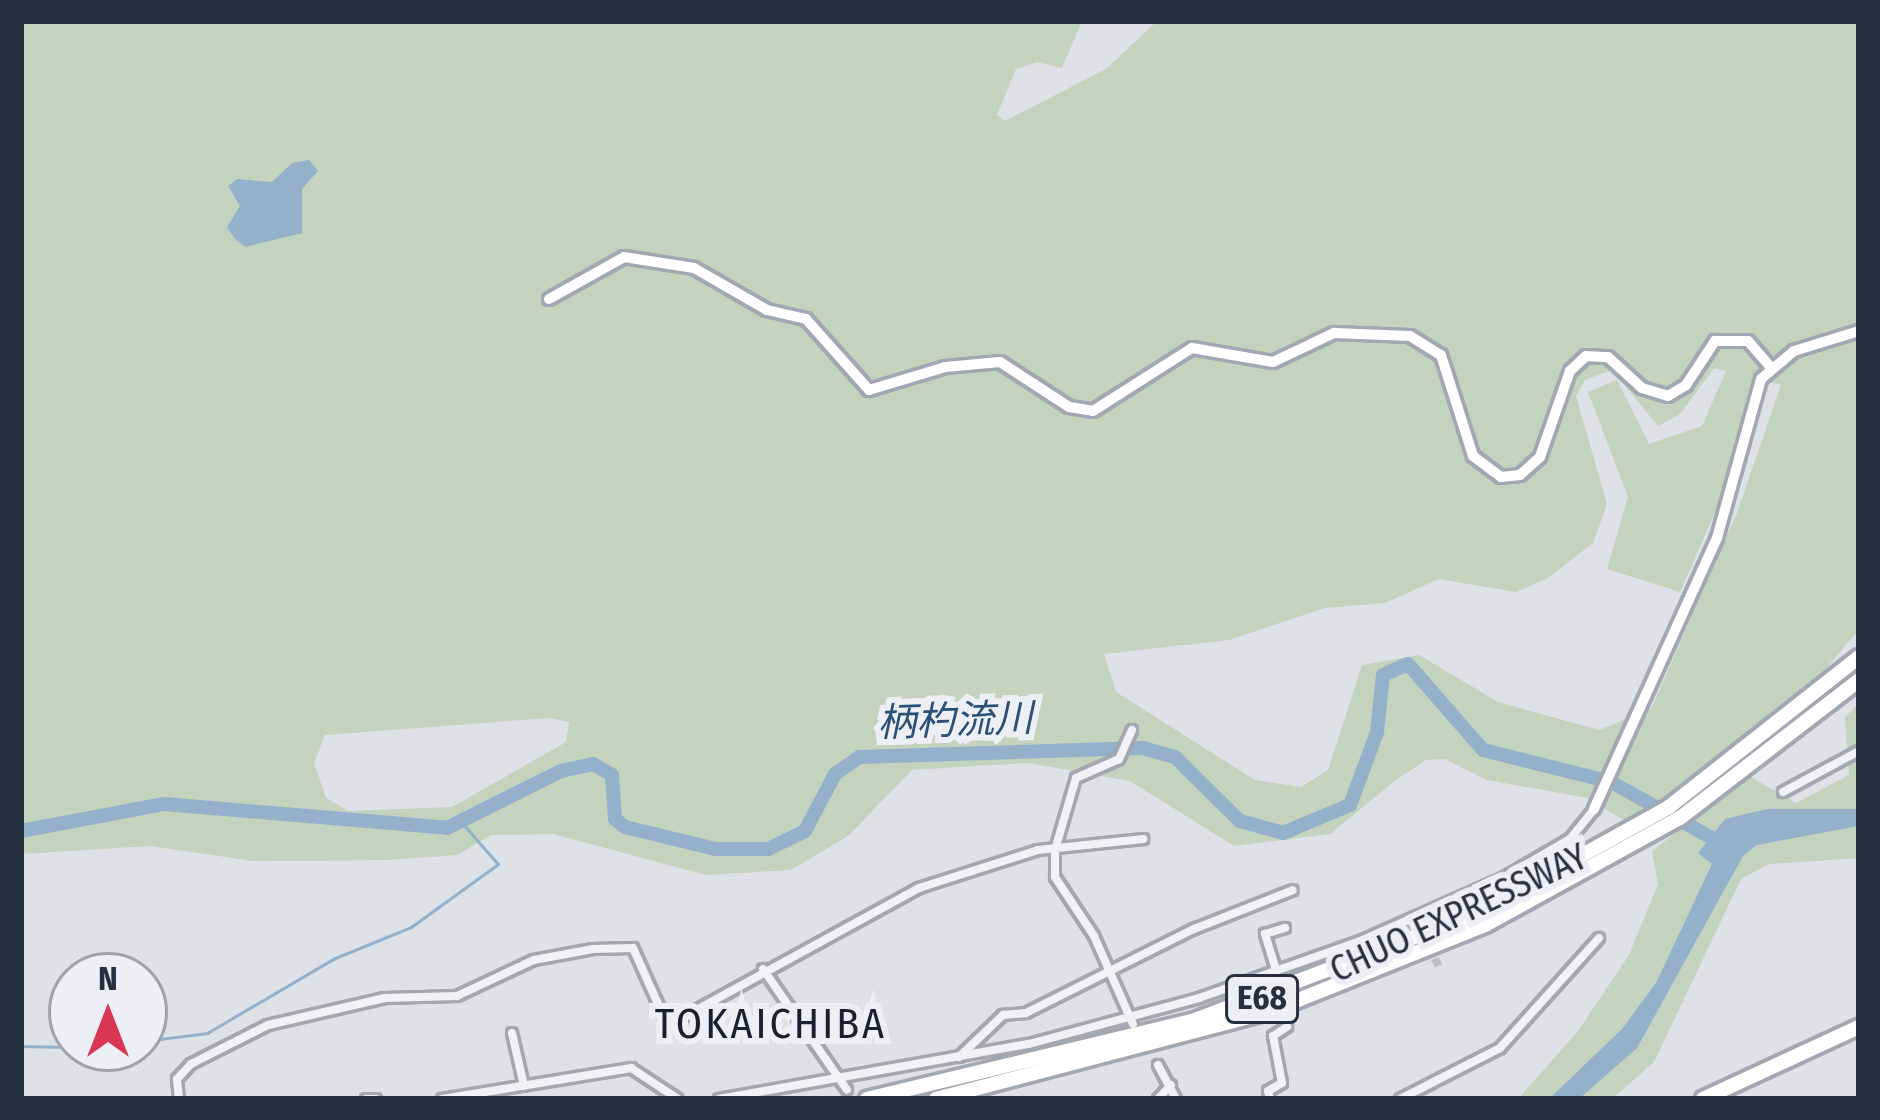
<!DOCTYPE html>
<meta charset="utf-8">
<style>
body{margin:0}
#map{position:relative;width:1880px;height:1120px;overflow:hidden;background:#dde1e8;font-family:"Fira Sans Condensed","Noto Sans JP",sans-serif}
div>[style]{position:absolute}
.green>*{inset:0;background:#c3d3bd}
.water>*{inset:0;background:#94b0cb}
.stream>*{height:3px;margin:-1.5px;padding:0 1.5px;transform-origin:1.5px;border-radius:1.5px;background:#94b0cb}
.river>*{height:14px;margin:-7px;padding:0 7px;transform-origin:7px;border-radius:7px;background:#94b0cb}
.street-tunnel>*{height:8px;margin-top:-4px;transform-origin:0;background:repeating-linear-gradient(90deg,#b8bdc6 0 8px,transparent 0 12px)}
.roads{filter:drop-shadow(3px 0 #a2a8b2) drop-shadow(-3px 0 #a2a8b2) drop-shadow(0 3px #a2a8b2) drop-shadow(0 -3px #a2a8b2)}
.street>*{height:8px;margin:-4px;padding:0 4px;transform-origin:4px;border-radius:4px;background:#eff2f6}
.secondary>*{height:10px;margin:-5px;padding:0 5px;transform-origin:5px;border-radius:5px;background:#fff}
.highway>*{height:14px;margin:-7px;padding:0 7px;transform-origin:7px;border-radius:7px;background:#fff}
span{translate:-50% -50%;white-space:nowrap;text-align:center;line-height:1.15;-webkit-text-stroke:12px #ecf0f6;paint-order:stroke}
.shield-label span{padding:3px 9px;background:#ecf0f6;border:3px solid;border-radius:9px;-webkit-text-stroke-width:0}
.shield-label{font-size:33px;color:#252f40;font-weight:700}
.street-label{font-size:36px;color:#252f40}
.water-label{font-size:39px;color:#2c4f76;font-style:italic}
.quarter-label{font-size:42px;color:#172030;letter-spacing:3px}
.frame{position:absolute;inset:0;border:24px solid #252f40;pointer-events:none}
.north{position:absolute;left:48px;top:952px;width:120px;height:120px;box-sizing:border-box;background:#ecf0f6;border:3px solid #9ca3ad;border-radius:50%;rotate:0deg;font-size:33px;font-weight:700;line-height:48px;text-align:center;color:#252f40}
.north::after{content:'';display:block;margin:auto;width:42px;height:54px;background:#d93653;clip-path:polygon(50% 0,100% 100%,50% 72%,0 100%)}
</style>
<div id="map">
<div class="green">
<i style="clip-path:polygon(evenodd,21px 21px,1082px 21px,1062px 68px,1037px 62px,1016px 69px,997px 115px,1005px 121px,1106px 69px,1157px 21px,1859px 21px,1859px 629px,1827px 668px,1630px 824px,1588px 798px,1487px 780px,1445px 759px,1426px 760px,1396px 780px,1330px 834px,1234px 846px,1130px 781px,1028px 763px,912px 770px,848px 836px,791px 870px,706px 875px,553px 834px,491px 835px,457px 855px,386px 860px,253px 861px,150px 846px,21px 854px,21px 21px,1714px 368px,1726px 371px,1702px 426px,1649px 444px,1617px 380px,1588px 392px,1628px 497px,1607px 569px,1680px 592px,1727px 485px,1753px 378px,1781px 385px,1737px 513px,1651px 709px,1599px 730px,1498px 702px,1419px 655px,1362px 665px,1328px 770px,1301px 787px,1255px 780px,1116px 692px,1104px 654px,1229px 640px,1325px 608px,1385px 603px,1439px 579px,1516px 592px,1548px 578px,1593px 543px,1607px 504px,1576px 396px,1585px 380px,1612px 370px,1658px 426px,1680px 414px,1714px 368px,21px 21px,549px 718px,569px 722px,566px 742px,452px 807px,349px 811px,326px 798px,314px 763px,325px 735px,549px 718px)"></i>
<i style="clip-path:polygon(1859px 703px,1859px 858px,1769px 864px,1741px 879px,1654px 1062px,1612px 1099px,1518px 1099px,1578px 1031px,1629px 955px,1658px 884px,1652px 851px,1749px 776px,1796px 803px,1849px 775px,1845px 717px)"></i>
</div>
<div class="water">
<i style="clip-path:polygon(309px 160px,318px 171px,302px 189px,302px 233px,245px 247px,235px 239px,227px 227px,240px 206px,228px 186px,237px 179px,272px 182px,292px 163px)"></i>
<i style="clip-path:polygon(1767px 809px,1859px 809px,1859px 826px,1757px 845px,1743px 856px,1637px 1048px,1579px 1099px,1549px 1099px,1622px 1029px,1656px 983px,1712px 864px,1698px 853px,1725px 819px)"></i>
</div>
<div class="stream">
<i style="left:144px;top:1041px;width:64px;rotate:-7.2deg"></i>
<i style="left:207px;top:1033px;width:148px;rotate:-30.4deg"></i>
<i style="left:335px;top:958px;width:82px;rotate:-22.2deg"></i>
<i style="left:411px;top:927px;width:107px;rotate:-35.9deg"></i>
<i style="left:498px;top:864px;width:55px;rotate:-131.3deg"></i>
<i style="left:21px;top:1046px;width:96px;rotate:1.2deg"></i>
</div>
<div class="river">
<i style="left:21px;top:831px;width:146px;rotate:-10.7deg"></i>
<i style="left:164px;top:804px;width:284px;rotate:4.8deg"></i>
<i style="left:447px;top:828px;width:127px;rotate:-26.6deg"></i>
<i style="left:561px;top:771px;width:33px;rotate:-12deg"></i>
<i style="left:593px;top:764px;width:22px;rotate:30deg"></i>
<i style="left:612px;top:775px;width:44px;rotate:86.1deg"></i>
<i style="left:615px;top:819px;width:13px;rotate:39deg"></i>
<i style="left:625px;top:827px;width:93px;rotate:13.7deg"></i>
<i style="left:715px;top:849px;width:53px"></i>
<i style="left:768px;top:849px;width:41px;rotate:-25.9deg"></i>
<i style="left:805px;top:831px;width:64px;rotate:-62.2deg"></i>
<i style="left:835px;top:774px;width:29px;rotate:-35deg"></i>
<i style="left:859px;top:757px;width:284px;rotate:-1.8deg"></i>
<i style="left:1143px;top:748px;width:33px;rotate:16deg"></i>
<i style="left:1175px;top:757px;width:91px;rotate:44.6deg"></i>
<i style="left:1240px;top:821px;width:45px;rotate:15.6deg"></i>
<i style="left:1283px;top:833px;width:73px;rotate:-22.7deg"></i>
<i style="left:1350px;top:805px;width:78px;rotate:-69.7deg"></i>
<i style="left:1377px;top:732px;width:57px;rotate:-84deg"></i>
<i style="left:1383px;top:675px;width:27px;rotate:-24deg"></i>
<i style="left:1408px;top:664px;width:114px;rotate:48.9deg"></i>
<i style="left:1483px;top:750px;width:132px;rotate:14deg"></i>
<i style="left:1611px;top:782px;width:128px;rotate:29deg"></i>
</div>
<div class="street-tunnel">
<i style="left:1420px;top:926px;width:45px;rotate:65.1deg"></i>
<i style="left:1271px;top:980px;width:50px;rotate:71.2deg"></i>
</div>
<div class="roads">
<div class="street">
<i style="left:1132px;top:730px;width:32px;rotate:114deg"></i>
<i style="left:1119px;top:759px;width:47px;rotate:156.2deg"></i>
<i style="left:1076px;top:778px;width:75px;rotate:106.3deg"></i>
<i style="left:1055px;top:850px;width:27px;rotate:90deg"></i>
<i style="left:1055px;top:877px;width:71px;rotate:56.5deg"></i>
<i style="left:1094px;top:936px;width:96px;rotate:66.1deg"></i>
<i style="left:1783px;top:792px;width:86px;rotate:-28.3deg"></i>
<i style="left:763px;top:969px;width:147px;rotate:55.2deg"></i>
<i style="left:1276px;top:970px;width:38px;rotate:-107deg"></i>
<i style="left:1265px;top:934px;width:21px;rotate:-17deg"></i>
<i style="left:512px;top:1033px;width:54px;rotate:77.2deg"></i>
<i style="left:959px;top:1057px;width:61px;rotate:-43.7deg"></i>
<i style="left:1003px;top:1015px;width:23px;rotate:-5deg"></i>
<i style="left:1026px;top:1013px;width:188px;rotate:-26.6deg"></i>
<i style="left:1194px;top:929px;width:106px;rotate:-21.5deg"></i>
<i style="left:1158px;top:1065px;width:38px;rotate:62deg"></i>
<i style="left:179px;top:1099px;width:20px;rotate:-96deg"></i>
<i style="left:177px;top:1079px;width:21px;rotate:-47deg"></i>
<i style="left:191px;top:1064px;width:86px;rotate:-26.9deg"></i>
<i style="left:268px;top:1025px;width:120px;rotate:-13deg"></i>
<i style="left:385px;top:998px;width:72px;rotate:-1.6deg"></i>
<i style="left:457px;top:996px;width:85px;rotate:-25.1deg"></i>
<i style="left:534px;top:960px;width:60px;rotate:-10.6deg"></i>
<i style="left:593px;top:949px;width:40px;rotate:-1.4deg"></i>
<i style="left:633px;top:948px;width:73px;rotate:65.9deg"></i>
<i style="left:663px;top:1015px;width:16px;rotate:18deg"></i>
<i style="left:678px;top:1020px;width:275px;rotate:-28.7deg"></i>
<i style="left:919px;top:888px;width:125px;rotate:-17.7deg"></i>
<i style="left:1038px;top:850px;width:106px;rotate:-6deg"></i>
<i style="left:366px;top:1099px;width:10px"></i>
<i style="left:442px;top:1099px;width:192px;rotate:-9.3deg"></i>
<i style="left:631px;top:1068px;width:56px;rotate:33.4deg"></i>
<i style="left:719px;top:1099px;width:315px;rotate:-10.1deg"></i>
<i style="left:1029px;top:1044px;width:176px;rotate:-15.1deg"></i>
<i style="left:1199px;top:998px;width:174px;rotate:-19.5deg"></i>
<i style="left:1363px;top:940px;width:153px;rotate:-23.9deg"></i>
<i style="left:1503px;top:878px;width:78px;rotate:-30.2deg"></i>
<i style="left:1570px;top:839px;width:38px;rotate:-51deg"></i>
<i style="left:1158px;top:1099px;width:19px;rotate:-47deg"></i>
<i style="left:1270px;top:1099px;width:8px;rotate:-104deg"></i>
<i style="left:1268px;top:1091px;width:16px;rotate:-30deg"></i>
<i style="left:1282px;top:1083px;width:48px;rotate:-100.8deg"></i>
<i style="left:1273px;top:1036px;width:17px;rotate:-33deg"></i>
<i style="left:1400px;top:1099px;width:112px;rotate:-27deg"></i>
<i style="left:1500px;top:1048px;width:148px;rotate:-48deg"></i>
</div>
<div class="secondary">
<i style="left:549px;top:299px;width:86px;rotate:-29.2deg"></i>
<i style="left:624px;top:257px;width:71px;rotate:8.9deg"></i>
<i style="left:694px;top:268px;width:84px;rotate:29.9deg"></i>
<i style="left:767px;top:310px;width:40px;rotate:13deg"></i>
<i style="left:806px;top:319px;width:95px;rotate:48.4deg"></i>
<i style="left:869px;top:390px;width:79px;rotate:-16.8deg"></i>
<i style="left:945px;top:367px;width:55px;rotate:-5.2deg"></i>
<i style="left:1000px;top:362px;width:82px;rotate:33.1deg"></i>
<i style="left:1069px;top:407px;width:24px;rotate:9deg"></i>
<i style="left:1093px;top:411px;width:117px;rotate:-32.5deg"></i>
<i style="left:1192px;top:348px;width:82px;rotate:9.8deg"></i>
<i style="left:1273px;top:362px;width:68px;rotate:-25.4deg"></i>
<i style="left:1334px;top:333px;width:76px;rotate:2.3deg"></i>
<i style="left:1410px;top:336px;width:36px;rotate:32deg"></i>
<i style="left:1441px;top:355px;width:106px;rotate:72.4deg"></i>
<i style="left:1473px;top:456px;width:35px;rotate:37deg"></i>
<i style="left:1501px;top:477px;width:19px;rotate:-6deg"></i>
<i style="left:1520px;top:475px;width:27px;rotate:-42deg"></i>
<i style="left:1540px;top:457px;width:91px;rotate:-70.8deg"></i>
<i style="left:1570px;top:371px;width:22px;rotate:-43deg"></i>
<i style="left:1586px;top:356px;width:22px;rotate:3deg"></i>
<i style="left:1608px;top:357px;width:46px;rotate:42.4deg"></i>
<i style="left:1642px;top:388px;width:27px;rotate:17deg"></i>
<i style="left:1668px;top:396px;width:21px;rotate:-31deg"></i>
<i style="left:1686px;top:385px;width:53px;rotate:-56.6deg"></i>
<i style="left:1715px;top:341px;width:33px"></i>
<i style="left:1748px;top:341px;width:33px;rotate:49deg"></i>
<i style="left:1594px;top:809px;width:298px;rotate:-65.6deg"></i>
<i style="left:1717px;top:538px;width:165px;rotate:-74.5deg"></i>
<i style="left:1761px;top:379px;width:43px;rotate:-40.3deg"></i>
<i style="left:1794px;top:351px;width:68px;rotate:-17.1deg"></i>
</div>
<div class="highway">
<i style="left:867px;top:1099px;width:334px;rotate:-13.5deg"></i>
<i style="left:1192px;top:1021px;width:306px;rotate:-20.7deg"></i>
<i style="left:1478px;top:913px;width:218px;rotate:-29deg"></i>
<i style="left:1669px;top:807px;width:242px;rotate:-38.3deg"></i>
<i style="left:936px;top:1099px;width:346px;rotate:-14.7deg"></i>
<i style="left:1271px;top:1011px;width:231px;rotate:-21.9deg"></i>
<i style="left:1485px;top:925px;width:222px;rotate:-28.8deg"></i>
<i style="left:1680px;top:818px;width:226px;rotate:-37.6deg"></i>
<i style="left:1703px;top:1099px;width:172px;rotate:-24.8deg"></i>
</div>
</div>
<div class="shield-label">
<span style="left:1262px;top:999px">E68</span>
</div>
<div class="street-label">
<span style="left:1459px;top:914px;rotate:-25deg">CHUO EXPRESSWAY</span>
</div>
<div class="water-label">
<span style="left:955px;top:721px;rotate:-2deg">柄杓流川</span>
</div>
<div class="quarter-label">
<span style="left:771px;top:1024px">TOKAICHIBA</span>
</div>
<div class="frame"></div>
<div class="north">N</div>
</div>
